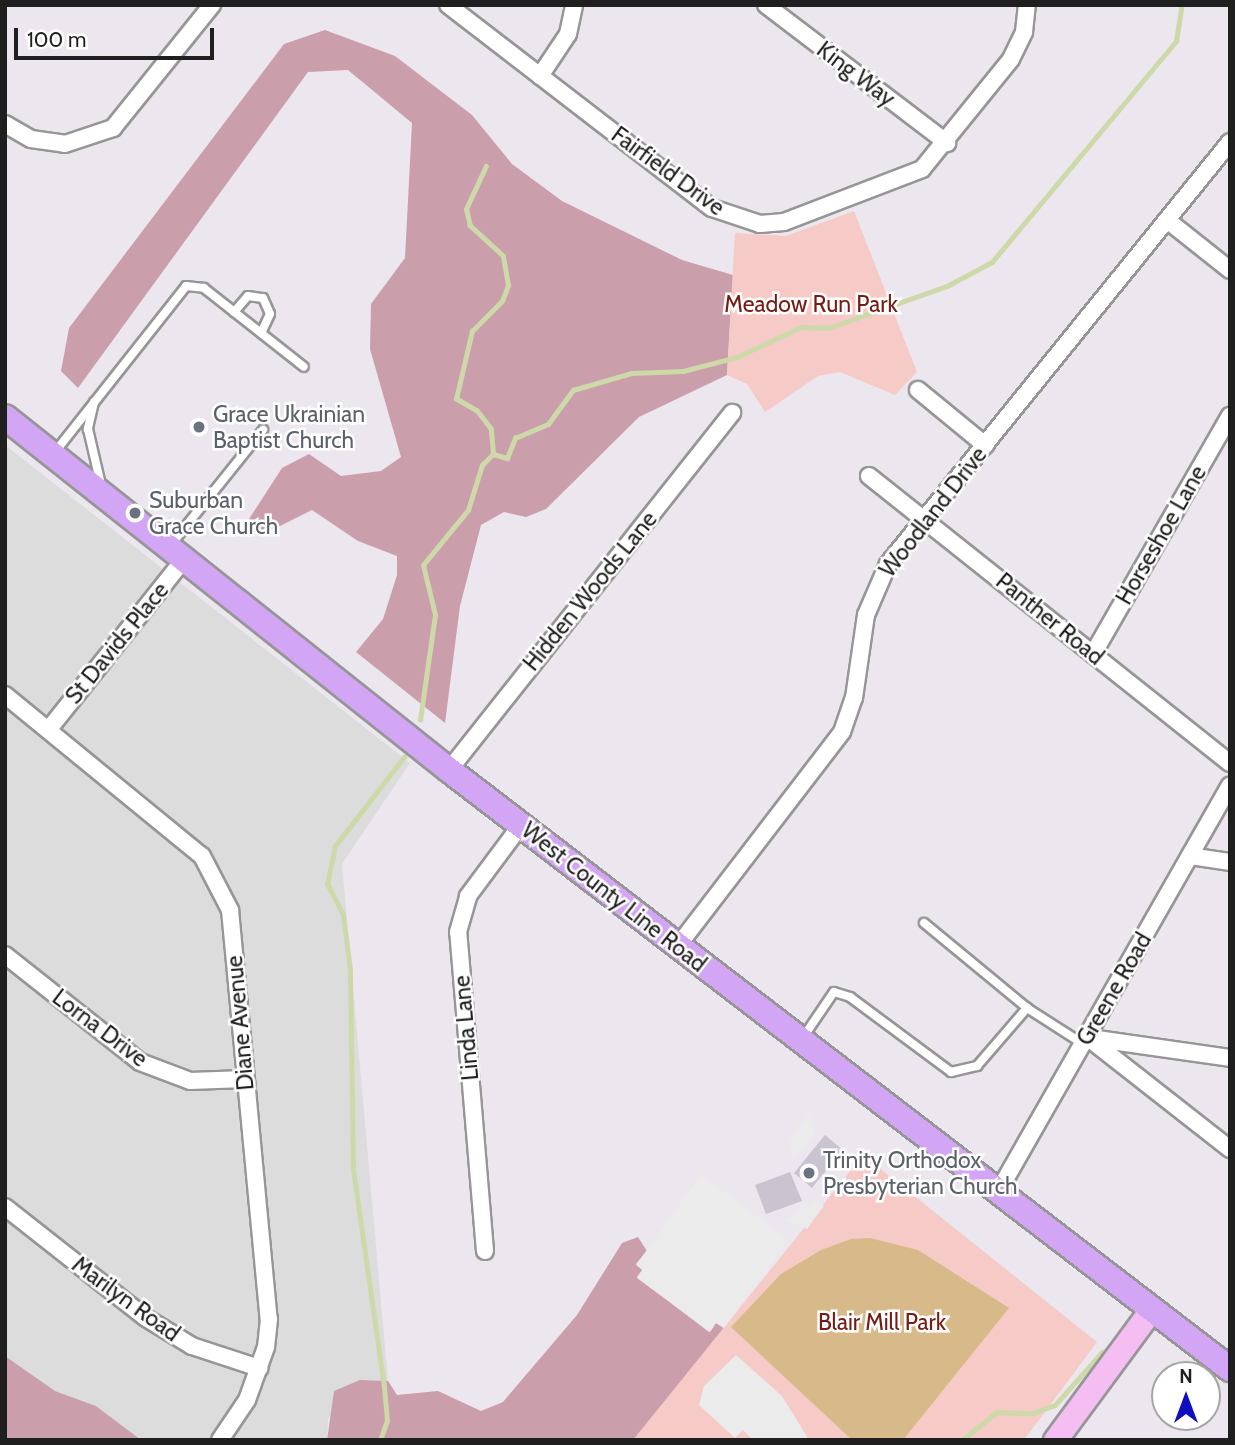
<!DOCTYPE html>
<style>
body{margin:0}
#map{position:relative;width:1235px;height:1445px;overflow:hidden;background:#ece6ef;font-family:Cabin,sans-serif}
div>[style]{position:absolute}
.residential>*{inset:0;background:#dcdcdd}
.forest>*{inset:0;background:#cb9eab}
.park>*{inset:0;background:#f6cac6}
.pitch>*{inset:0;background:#d8ba8a}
.parking>*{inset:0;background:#ebebeb}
.stream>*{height:4.5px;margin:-2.25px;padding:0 2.25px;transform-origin:2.25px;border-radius:2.25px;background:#ced9aa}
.building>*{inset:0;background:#cac4d1}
.roads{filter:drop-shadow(2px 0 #969696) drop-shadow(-2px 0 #969696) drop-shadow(0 2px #969696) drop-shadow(0 -2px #969696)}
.lane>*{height:8px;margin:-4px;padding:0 4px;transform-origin:4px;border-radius:4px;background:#fff}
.street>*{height:16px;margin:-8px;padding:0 8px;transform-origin:8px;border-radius:8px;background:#fff}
.secondary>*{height:23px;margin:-11.5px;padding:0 11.5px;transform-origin:11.5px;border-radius:11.5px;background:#f5bef2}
.primary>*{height:24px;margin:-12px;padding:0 12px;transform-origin:12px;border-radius:12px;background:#d3a5f5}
.dots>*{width:19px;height:19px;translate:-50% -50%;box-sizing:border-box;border:4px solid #fff;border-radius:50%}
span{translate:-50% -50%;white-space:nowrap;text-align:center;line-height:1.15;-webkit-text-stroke:5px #fff;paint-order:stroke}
.street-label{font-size:23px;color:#1f1f1f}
.park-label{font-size:23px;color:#761c14}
.worship-label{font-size:23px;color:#5b616d}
.left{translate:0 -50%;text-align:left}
.frame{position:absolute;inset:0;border:7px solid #1f1f1f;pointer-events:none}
.north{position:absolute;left:1151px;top:1361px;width:70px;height:70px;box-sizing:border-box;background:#fff;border:2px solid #a5a5a5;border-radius:50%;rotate:0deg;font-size:19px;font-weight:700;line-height:28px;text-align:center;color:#1f1f1f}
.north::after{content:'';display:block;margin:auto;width:24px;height:32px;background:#0f0fbf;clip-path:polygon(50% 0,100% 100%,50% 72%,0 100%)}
.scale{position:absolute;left:14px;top:28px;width:200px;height:32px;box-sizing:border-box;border:4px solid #1f1f1f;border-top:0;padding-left:9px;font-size:21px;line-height:24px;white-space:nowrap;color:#1f1f1f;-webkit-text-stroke:5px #fff;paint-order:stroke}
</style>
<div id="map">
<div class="residential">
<i style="clip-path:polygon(5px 445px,410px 763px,342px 864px,388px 1381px,360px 1380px,328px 1419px,327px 1440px,141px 1440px,96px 1406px,55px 1391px,5px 1356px)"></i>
</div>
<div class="forest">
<i style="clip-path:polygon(325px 30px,395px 56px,472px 115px,512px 164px,562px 201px,682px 260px,733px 275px,727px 375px,639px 417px,546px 509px,526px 517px,504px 512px,481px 525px,460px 606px,445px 723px,356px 652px,383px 619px,397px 575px,397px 556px,358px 541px,312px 510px,260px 536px,249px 519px,282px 468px,309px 454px,341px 476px,381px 471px,401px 457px,370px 349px,371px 304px,405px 258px,412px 123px,348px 70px,308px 72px,78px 388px,61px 371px,69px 328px,284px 44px)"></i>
<i style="clip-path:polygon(638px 1237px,647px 1251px,636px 1264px,642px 1270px,637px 1277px,709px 1332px,716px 1323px,724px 1328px,727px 1324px,715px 1440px,327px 1440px,334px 1391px,360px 1380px,388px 1381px,397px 1395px,438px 1391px,481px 1411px,503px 1402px,577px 1315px,622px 1243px)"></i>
<i style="clip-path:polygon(5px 1356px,55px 1391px,96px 1406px,141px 1440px,5px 1440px)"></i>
</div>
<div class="park">
<i style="clip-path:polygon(854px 211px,917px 372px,895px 395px,840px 372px,818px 376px,765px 412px,747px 384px,727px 375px,735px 233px,786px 236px)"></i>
<i style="clip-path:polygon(863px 1155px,1097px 1342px,1024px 1440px,633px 1440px)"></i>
</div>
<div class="pitch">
<i style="clip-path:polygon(870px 1238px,918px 1250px,1009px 1308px,903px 1440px,852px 1440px,731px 1327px,781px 1274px,821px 1250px,851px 1239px)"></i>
</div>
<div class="parking">
<i style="clip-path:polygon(811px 1111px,814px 1135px,793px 1161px,789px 1141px)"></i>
<i style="clip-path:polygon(701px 1175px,789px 1240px,724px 1328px,716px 1323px,710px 1332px,637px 1278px,643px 1270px,636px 1265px)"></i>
<i style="clip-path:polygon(816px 1200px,824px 1206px,807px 1229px,787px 1220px)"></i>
<i style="clip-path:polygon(736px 1355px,782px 1396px,809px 1440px,753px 1440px,743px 1430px,735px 1438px,699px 1405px,704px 1386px)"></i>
</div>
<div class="stream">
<i style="left:493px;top:454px;width:15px;rotate:16deg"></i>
<i style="left:507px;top:458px;width:22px;rotate:-68deg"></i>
<i style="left:515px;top:438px;width:36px;rotate:-23deg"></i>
<i style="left:548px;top:424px;width:42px;rotate:-53.7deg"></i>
<i style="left:573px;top:390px;width:61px;rotate:-16.1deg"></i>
<i style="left:632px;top:373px;width:51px;rotate:-2.2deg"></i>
<i style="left:683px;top:371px;width:56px;rotate:-14.5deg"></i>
<i style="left:737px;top:357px;width:71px;rotate:-25.1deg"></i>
<i style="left:801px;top:327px;width:27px;rotate:2deg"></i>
<i style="left:828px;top:328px;width:126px;rotate:-19.4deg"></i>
<i style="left:947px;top:286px;width:51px;rotate:-28.1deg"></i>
<i style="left:992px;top:262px;width:288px;rotate:-50.2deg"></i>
<i style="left:1176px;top:41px;width:36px;rotate:-81deg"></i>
<i style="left:420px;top:720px;width:106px;rotate:-81.9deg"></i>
<i style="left:435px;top:615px;width:51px;rotate:-103.5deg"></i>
<i style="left:423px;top:565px;width:71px;rotate:-50.7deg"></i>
<i style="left:468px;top:510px;width:47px;rotate:-72.7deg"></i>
<i style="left:482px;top:465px;width:16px;rotate:-45deg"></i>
<i style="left:493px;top:454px;width:25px;rotate:-95deg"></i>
<i style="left:491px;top:429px;width:23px;rotate:-128deg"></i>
<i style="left:477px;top:411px;width:24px;rotate:-150deg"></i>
<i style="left:456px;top:399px;width:70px;rotate:-76.8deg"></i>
<i style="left:472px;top:331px;width:42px;rotate:-45deg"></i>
<i style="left:502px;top:301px;width:17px;rotate:-69deg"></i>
<i style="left:508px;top:285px;width:29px;rotate:-100deg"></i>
<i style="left:503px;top:256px;width:45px;rotate:-137.7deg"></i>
<i style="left:470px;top:226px;width:17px;rotate:-103deg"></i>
<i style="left:466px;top:209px;width:47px;rotate:-65.1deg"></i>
<i style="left:380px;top:1440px;width:20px;rotate:-70deg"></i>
<i style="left:387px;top:1421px;width:34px;rotate:-95deg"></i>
<i style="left:384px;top:1387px;width:221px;rotate:-98.1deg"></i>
<i style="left:353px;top:1168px;width:198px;rotate:-90.9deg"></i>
<i style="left:350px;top:970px;width:55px;rotate:-97.3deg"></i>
<i style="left:343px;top:915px;width:35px;rotate:-117deg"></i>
<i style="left:327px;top:884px;width:39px;rotate:-78deg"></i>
<i style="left:335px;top:846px;width:113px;rotate:-52.2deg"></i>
<i style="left:962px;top:1440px;width:45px;rotate:-38.7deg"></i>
<i style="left:997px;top:1412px;width:36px;rotate:2deg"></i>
<i style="left:1033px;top:1413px;width:23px;rotate:-20deg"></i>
<i style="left:1055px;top:1405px;width:71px;rotate:-48.4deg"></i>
</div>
<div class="building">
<i style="clip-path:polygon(825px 1135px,843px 1150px,812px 1188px,794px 1173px)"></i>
<i style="clip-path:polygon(790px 1172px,802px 1201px,766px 1214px,755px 1185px)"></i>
</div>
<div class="roads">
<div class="lane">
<i style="left:234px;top:312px;width:21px;rotate:-49deg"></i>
<i style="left:248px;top:296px;width:15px;rotate:8deg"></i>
<i style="left:263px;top:298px;width:17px;rotate:66deg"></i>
<i style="left:270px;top:314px;width:21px;rotate:115deg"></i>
<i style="left:94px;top:402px;width:28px;rotate:103deg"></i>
<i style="left:88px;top:429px;width:57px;rotate:76.9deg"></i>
<i style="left:55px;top:452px;width:211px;rotate:-51.7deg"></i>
<i style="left:186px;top:286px;width:18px;rotate:6deg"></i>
<i style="left:204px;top:288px;width:127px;rotate:38.3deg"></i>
<i style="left:170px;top:546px;width:149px;rotate:-51.3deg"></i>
<i style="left:924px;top:923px;width:134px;rotate:39.5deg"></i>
<i style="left:802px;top:1039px;width:57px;rotate:-55.8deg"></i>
<i style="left:834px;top:992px;width:17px;rotate:17deg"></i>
<i style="left:850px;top:997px;width:126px;rotate:36.6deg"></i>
<i style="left:951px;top:1072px;width:27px;rotate:-13deg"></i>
<i style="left:977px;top:1066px;width:77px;rotate:-49.2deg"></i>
<i style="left:1027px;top:1008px;width:67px;rotate:32.7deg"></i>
</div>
<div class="street">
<i style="left:448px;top:5px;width:333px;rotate:37.6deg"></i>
<i style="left:712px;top:208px;width:51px;rotate:18.4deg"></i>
<i style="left:760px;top:224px;width:24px;rotate:-5deg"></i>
<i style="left:784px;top:222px;width:148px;rotate:-21deg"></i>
<i style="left:922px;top:169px;width:141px;rotate:-51deg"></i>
<i style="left:1011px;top:59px;width:30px;rotate:-64deg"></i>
<i style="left:1024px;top:32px;width:27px;rotate:-84deg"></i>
<i style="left:766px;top:5px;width:228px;rotate:37.3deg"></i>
<i style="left:540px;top:76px;width:50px;rotate:-56.3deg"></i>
<i style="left:568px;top:34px;width:30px;rotate:-78deg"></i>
<i style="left:5px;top:124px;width:30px;rotate:30deg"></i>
<i style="left:31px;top:139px;width:34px;rotate:8deg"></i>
<i style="left:65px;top:144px;width:51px;rotate:-18.4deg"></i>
<i style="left:113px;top:128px;width:158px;rotate:-51.2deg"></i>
<i style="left:1167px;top:220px;width:80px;rotate:38.4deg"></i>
<i style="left:918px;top:390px;width:87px;rotate:39.4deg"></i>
<i style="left:869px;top:476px;width:461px;rotate:38.5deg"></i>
<i style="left:1093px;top:654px;width:275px;rotate:-60.1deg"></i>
<i style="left:5px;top:695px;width:254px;rotate:39.3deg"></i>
<i style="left:202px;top:856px;width:61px;rotate:62.6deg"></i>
<i style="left:230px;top:910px;width:411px;rotate:84.6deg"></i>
<i style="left:269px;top:1319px;width:28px;rotate:96deg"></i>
<i style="left:266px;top:1347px;width:56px;rotate:109.7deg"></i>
<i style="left:247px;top:1400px;width:48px;rotate:124deg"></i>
<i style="left:49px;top:729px;width:220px;rotate:-51.5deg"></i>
<i style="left:449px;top:770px;width:456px;rotate:-51.6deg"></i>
<i style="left:1190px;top:856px;width:40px;rotate:8.5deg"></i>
<i style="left:677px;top:947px;width:271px;rotate:-52.5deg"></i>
<i style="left:842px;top:732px;width:36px;rotate:-71deg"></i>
<i style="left:854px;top:698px;width:84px;rotate:-81.8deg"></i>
<i style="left:866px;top:615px;width:56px;rotate:-66.7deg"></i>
<i style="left:888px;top:564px;width:543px;rotate:-50.98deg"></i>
<i style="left:5px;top:955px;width:172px;rotate:38.4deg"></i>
<i style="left:140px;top:1062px;width:53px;rotate:20.8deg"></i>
<i style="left:190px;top:1081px;width:55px;rotate:-2.1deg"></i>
<i style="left:1087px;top:1037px;width:182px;rotate:38.1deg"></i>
<i style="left:1090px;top:1038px;width:141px;rotate:8.1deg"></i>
<i style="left:998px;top:1192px;width:468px;rotate:-60.3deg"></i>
<i style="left:5px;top:1207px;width:179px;rotate:38.2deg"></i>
<i style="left:146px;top:1318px;width:54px;rotate:31.3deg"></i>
<i style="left:192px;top:1346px;width:71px;rotate:18.2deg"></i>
<i style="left:485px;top:1251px;width:320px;rotate:-94.8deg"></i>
<i style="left:458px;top:932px;width:37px;rotate:-74deg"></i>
<i style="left:468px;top:896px;width:89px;rotate:-53.3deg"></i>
</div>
<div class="secondary">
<i style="left:1055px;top:1440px;width:162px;rotate:-53.6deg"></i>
</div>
<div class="primary">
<i style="left:5px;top:417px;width:567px;rotate:38.49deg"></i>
<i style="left:449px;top:770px;width:984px;rotate:37.49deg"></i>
</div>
</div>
<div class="dots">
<i style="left:199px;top:427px;background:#6b7280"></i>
<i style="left:135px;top:513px;background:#6b7280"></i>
<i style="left:809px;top:1173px;background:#6b7280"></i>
</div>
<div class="street-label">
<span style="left:856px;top:74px;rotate:37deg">King Way</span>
<span style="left:668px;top:171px;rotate:36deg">Fairfield Drive</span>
<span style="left:933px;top:512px;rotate:-52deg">Woodland Drive</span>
<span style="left:1161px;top:535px;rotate:-60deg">Horseshoe Lane</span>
<span style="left:590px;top:591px;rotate:-51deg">Hidden Woods Lane</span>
<span style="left:1050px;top:619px;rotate:39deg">Panther Road</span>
<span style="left:117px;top:643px;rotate:-51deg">St Davids Place</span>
<span style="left:614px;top:897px;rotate:38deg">West County Line Road</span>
<span style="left:1114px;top:989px;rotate:-60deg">Greene Road</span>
<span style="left:240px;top:1023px;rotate:-95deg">Diane Avenue</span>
<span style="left:100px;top:1028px;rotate:37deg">Lorna Drive</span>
<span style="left:466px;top:1028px;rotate:-95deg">Linda Lane</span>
<span style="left:126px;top:1299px;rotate:36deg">Marilyn Road</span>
</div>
<div class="park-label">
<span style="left:811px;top:304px">Meadow Run Park</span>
<span style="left:882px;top:1322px">Blair Mill Park</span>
</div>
<div class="worship-label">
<span class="left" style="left:213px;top:427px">Grace Ukrainian<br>Baptist Church</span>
<span class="left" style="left:149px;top:513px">Suburban<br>Grace Church</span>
<span class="left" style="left:823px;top:1173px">Trinity Orthodox<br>Presbyterian Church</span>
</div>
<div class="frame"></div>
<div class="north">N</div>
<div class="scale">100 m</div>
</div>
